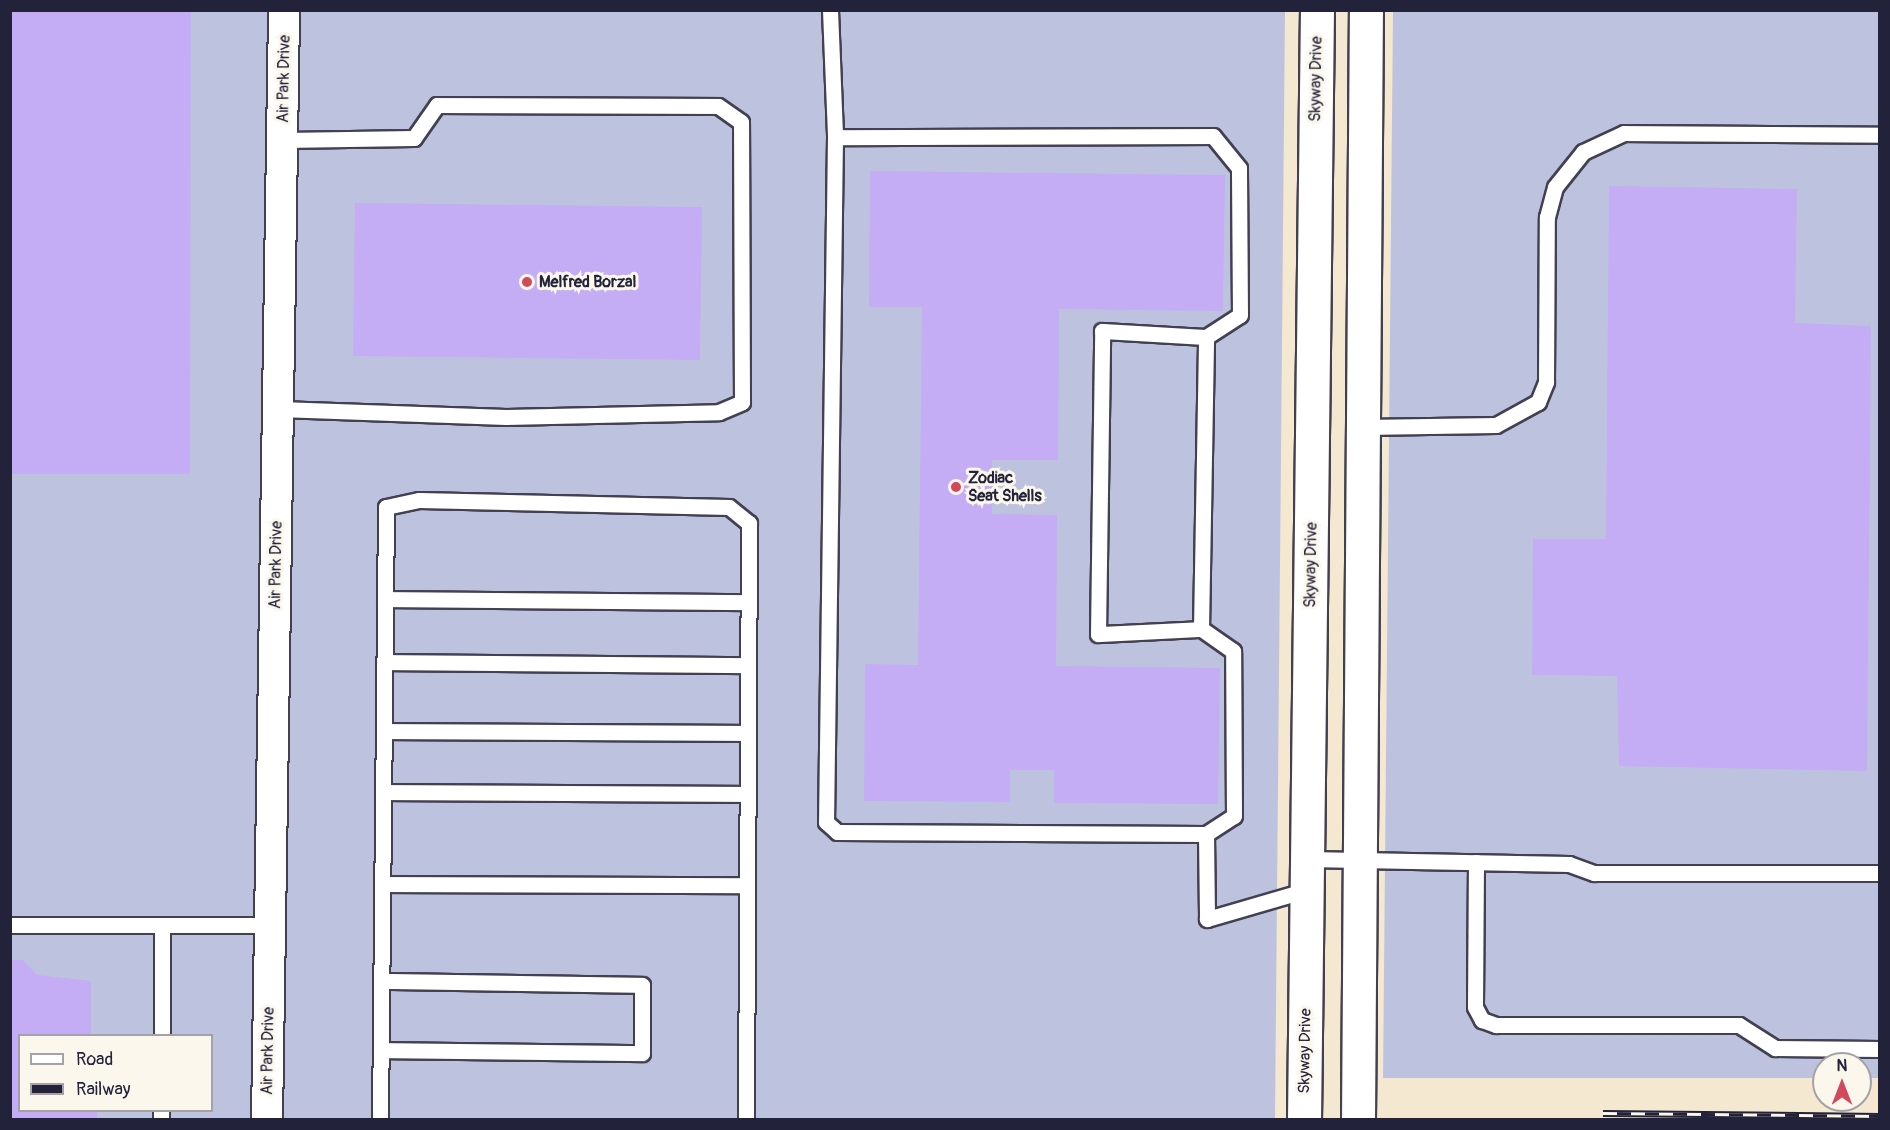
<!DOCTYPE html>
<style>
body{margin:0}
#map{position:relative;width:1890px;height:1130px;overflow:hidden;background:#f4e8d0;font-family:Pangolin,sans-serif}
div>[style]{position:absolute}
.industrial>*{inset:0;background:#bdc3de}
.building>*{inset:0;background:#c4adf4}
.roads{filter:drop-shadow(2px 0 #424051) drop-shadow(-2px 0 #424051) drop-shadow(0 2px #424051) drop-shadow(0 -2px #424051)}
.lane>*{height:15px;margin:-7.5px;padding:0 7.5px;transform-origin:7.5px;border-radius:7.5px;background:#fff}
.street>*{height:30px;margin:-15px;padding:0 15px;transform-origin:15px;border-radius:15px;background:#fff}
.secondary>*{height:33px;margin:-16.5px;padding:0 16.5px;transform-origin:16.5px;border-radius:16.5px;background:#fff}
.rail>*{height:7px;margin-top:-3.5px;transform-origin:0;background:repeating-linear-gradient(90deg,#fbf7ec 0 14px,#22223b 0 28px);box-sizing:border-box;border-block:2px solid #22223b}
.dots>*{width:16px;height:16px;translate:-50% -50%;box-sizing:border-box;border:3px solid #fbf7ec;border-radius:50%}
span{translate:-50% -50%;white-space:nowrap;text-align:center;line-height:1.15;-webkit-text-stroke:6px #fbf7ec;paint-order:stroke}
.street-label{font-size:16px;color:#22223b}
.poi-label{font-size:16px;color:#22223b;font-weight:700}
.left{translate:0 -50%;text-align:left}
.frame{position:absolute;inset:0;border:12px solid #22223b;pointer-events:none}
.legend{position:absolute;left:18px;top:1034px;width:195px;height:78px;box-sizing:border-box;background:#fbf7ec;border:2px solid #a4a2a5;margin:0;padding:8px 10px;list-style:none;font-size:18px;color:#22223b}
.legend li{display:flex;align-items:center;gap:12px;height:30px}
.legend b{width:30px;border:2px solid #a4a2a5}
.north{position:absolute;left:1812px;top:1052px;width:60px;height:60px;box-sizing:border-box;background:#fbf7ec;border:2px solid #a4a2a5;border-radius:50%;rotate:0deg;font-size:16px;font-weight:700;line-height:24px;text-align:center;color:#22223b}
.north::after{content:'';display:block;margin:auto;width:21px;height:27px;background:#d1495b;clip-path:polygon(50% 0,100% 100%,50% 72%,0 100%)}
</style>
<div id="map">
<div class="industrial">
<i style="clip-path:polygon(evenodd,10px 11px,1285px 11px,1275px 1119px,11px 1119px,10px 11px,20px 1036px,212px 1036px,212px 1110px,20px 1110px,20px 1036px)"></i>
<i style="clip-path:polygon(1393px 11px,1879px 11px,1879px 1078px,1860px 1078px,1860px 1064px,1824px 1064px,1824px 1078px,1383px 1078px)"></i>
</div>
<div class="building">
<i style="clip-path:polygon(10px 10px,191px 10px,190px 474px,10px 474px)"></i>
<i style="clip-path:polygon(870px 171px,1225px 175px,1223px 311px,1059px 309px,1058px 460px,992px 460px,992px 514px,1057px 515px,1056px 666px,1220px 668px,1218px 804px,1054px 803px,1054px 770px,1010px 770px,1010px 802px,864px 801px,865px 664px,918px 665px,922px 307px,869px 307px)"></i>
<i style="clip-path:polygon(1609px 186px,1797px 189px,1795px 323px,1871px 326px,1867px 771px,1619px 766px,1617px 676px,1532px 675px,1533px 539px,1606px 539px)"></i>
<i style="clip-path:polygon(355px 203px,702px 207px,700px 360px,353px 356px)"></i>
<i style="clip-path:polygon(10px 960px,23px 960px,37px 975px,91px 981px,91px 1036px,20px 1036px,20px 1110px,97px 1110px,97px 1120px,10px 1120px)"></i>
</div>
<div class="roads">
<div class="lane">
<i style="left:830px;top:10px;width:127px;rotate:87.7deg"></i>
<i style="left:835px;top:137px;width:685px;rotate:90.75deg"></i>
<i style="left:826px;top:822px;width:15px;rotate:42deg"></i>
<i style="left:837px;top:832px;width:369px;rotate:0.3deg"></i>
<i style="left:1206px;top:834px;width:33px;rotate:-33deg"></i>
<i style="left:1234px;top:816px;width:165px;rotate:-90.3deg"></i>
<i style="left:1233px;top:651px;width:39px;rotate:-145deg"></i>
<i style="left:1201px;top:629px;width:292px;rotate:-89deg"></i>
<i style="left:1206px;top:337px;width:40px;rotate:-32.9deg"></i>
<i style="left:1240px;top:315px;width:147px;rotate:-90.4deg"></i>
<i style="left:1239px;top:168px;width:41px;rotate:-129.1deg"></i>
<i style="left:1213px;top:136px;width:378px;rotate:179.8deg"></i>
<i style="left:279px;top:409px;width:227px;rotate:2deg"></i>
<i style="left:506px;top:417px;width:213px;rotate:-1.3deg"></i>
<i style="left:719px;top:412px;width:25px;rotate:-23deg"></i>
<i style="left:742px;top:402px;width:280px;rotate:-90.2deg"></i>
<i style="left:741px;top:122px;width:28px;rotate:-145deg"></i>
<i style="left:718px;top:106px;width:281px;rotate:-179.8deg"></i>
<i style="left:437px;top:105px;width:40px;rotate:124.9deg"></i>
<i style="left:414px;top:138px;width:131px;rotate:179.1deg"></i>
<i style="left:1363px;top:427px;width:133px;rotate:-0.9deg"></i>
<i style="left:1496px;top:425px;width:48px;rotate:-28.7deg"></i>
<i style="left:1538px;top:402px;width:22px;rotate:-68deg"></i>
<i style="left:1546px;top:382px;width:165px;rotate:-89.7deg"></i>
<i style="left:1547px;top:217px;width:31px;rotate:-75deg"></i>
<i style="left:1555px;top:187px;width:45px;rotate:-51.3deg"></i>
<i style="left:1583px;top:152px;width:45px;rotate:-24.9deg"></i>
<i style="left:1624px;top:133px;width:256px;rotate:0.4deg"></i>
<i style="left:385px;top:599px;width:363px;rotate:0.5deg"></i>
<i style="left:1201px;top:629px;width:103px;rotate:177.2deg"></i>
<i style="left:1098px;top:634px;width:303px;rotate:-89.2deg"></i>
<i style="left:1102px;top:331px;width:104px;rotate:3.3deg"></i>
<i style="left:385px;top:662px;width:363px;rotate:0.5deg"></i>
<i style="left:384px;top:731px;width:364px;rotate:0.3deg"></i>
<i style="left:383px;top:792px;width:365px;rotate:0.3deg"></i>
<i style="left:1206px;top:834px;width:85px;rotate:89.3deg"></i>
<i style="left:1207px;top:919px;width:104px;rotate:-16.2deg"></i>
<i style="left:1307px;top:859px;width:262px;rotate:1.1deg"></i>
<i style="left:1569px;top:864px;width:27px;rotate:20deg"></i>
<i style="left:1594px;top:873px;width:286px"></i>
<i style="left:1476px;top:862px;width:145px;rotate:90.4deg"></i>
<i style="left:1475px;top:1007px;width:15px;rotate:62deg"></i>
<i style="left:1482px;top:1020px;width:15px;rotate:20deg"></i>
<i style="left:1496px;top:1025px;width:243px"></i>
<i style="left:1739px;top:1025px;width:43px;rotate:32.6deg"></i>
<i style="left:1775px;top:1048px;width:105px;rotate:0.5deg"></i>
<i style="left:382px;top:884px;width:365px;rotate:0.2deg"></i>
<i style="left:10px;top:925px;width:260px"></i>
<i style="left:162px;top:1036px;width:110px;rotate:-90deg"></i>
<i style="left:381px;top:1050px;width:261px;rotate:0.7deg"></i>
<i style="left:642px;top:1053px;width:68px;rotate:-90deg"></i>
<i style="left:642px;top:985px;width:260px;rotate:-179.1deg"></i>
<i style="left:161px;top:1120px;width:10px;rotate:-90deg"></i>
<i style="left:380px;top:1120px;width:613px;rotate:-89.44deg"></i>
<i style="left:386px;top:507px;width:34px;rotate:-12deg"></i>
<i style="left:419px;top:500px;width:310px;rotate:1.3deg"></i>
<i style="left:729px;top:507px;width:26px;rotate:39deg"></i>
<i style="left:749px;top:523px;width:597px;rotate:90.29deg"></i>
</div>
<div class="street">
<i style="left:267px;top:1120px;width:1110px;rotate:-89.12deg"></i>
</div>
<div class="secondary">
<i style="left:1304px;top:1120px;width:1110px;rotate:-89.33deg"></i>
<i style="left:1358px;top:1120px;width:1110px;rotate:-89.59deg"></i>
</div>
</div>
<div class="rail">
<i style="left:1603px;top:1113px;width:277px;rotate:0.6deg"></i>
</div>
<div class="dots">
<i style="left:527px;top:282px;background:#d1495b"></i>
<i style="left:956px;top:487px;background:#d1495b"></i>
</div>
<div class="street-label">
<span style="left:284px;top:79px;rotate:-89deg">Air Park Drive</span>
<span style="left:1316px;top:79px;rotate:-89deg">Skyway Drive</span>
<span style="left:276px;top:565px;rotate:-89deg">Air Park Drive</span>
<span style="left:1311px;top:565px;rotate:-89deg">Skyway Drive</span>
<span style="left:268px;top:1051px;rotate:-89deg">Air Park Drive</span>
<span style="left:1305px;top:1051px;rotate:-89deg">Skyway Drive</span>
</div>
<div class="poi-label">
<span class="left" style="left:539px;top:282px">Melfred Borzal</span>
<span class="left" style="left:968px;top:487px">Zodiac<br>Seat Shells</span>
</div>
<div class="frame"></div>
<ul class="legend">
<li><b style="height:8px;background:#fff"></b>Road</li>
<li><b style="height:8px;background:#22223b"></b>Railway</li>
</ul>
<div class="north">N</div>
</div>
